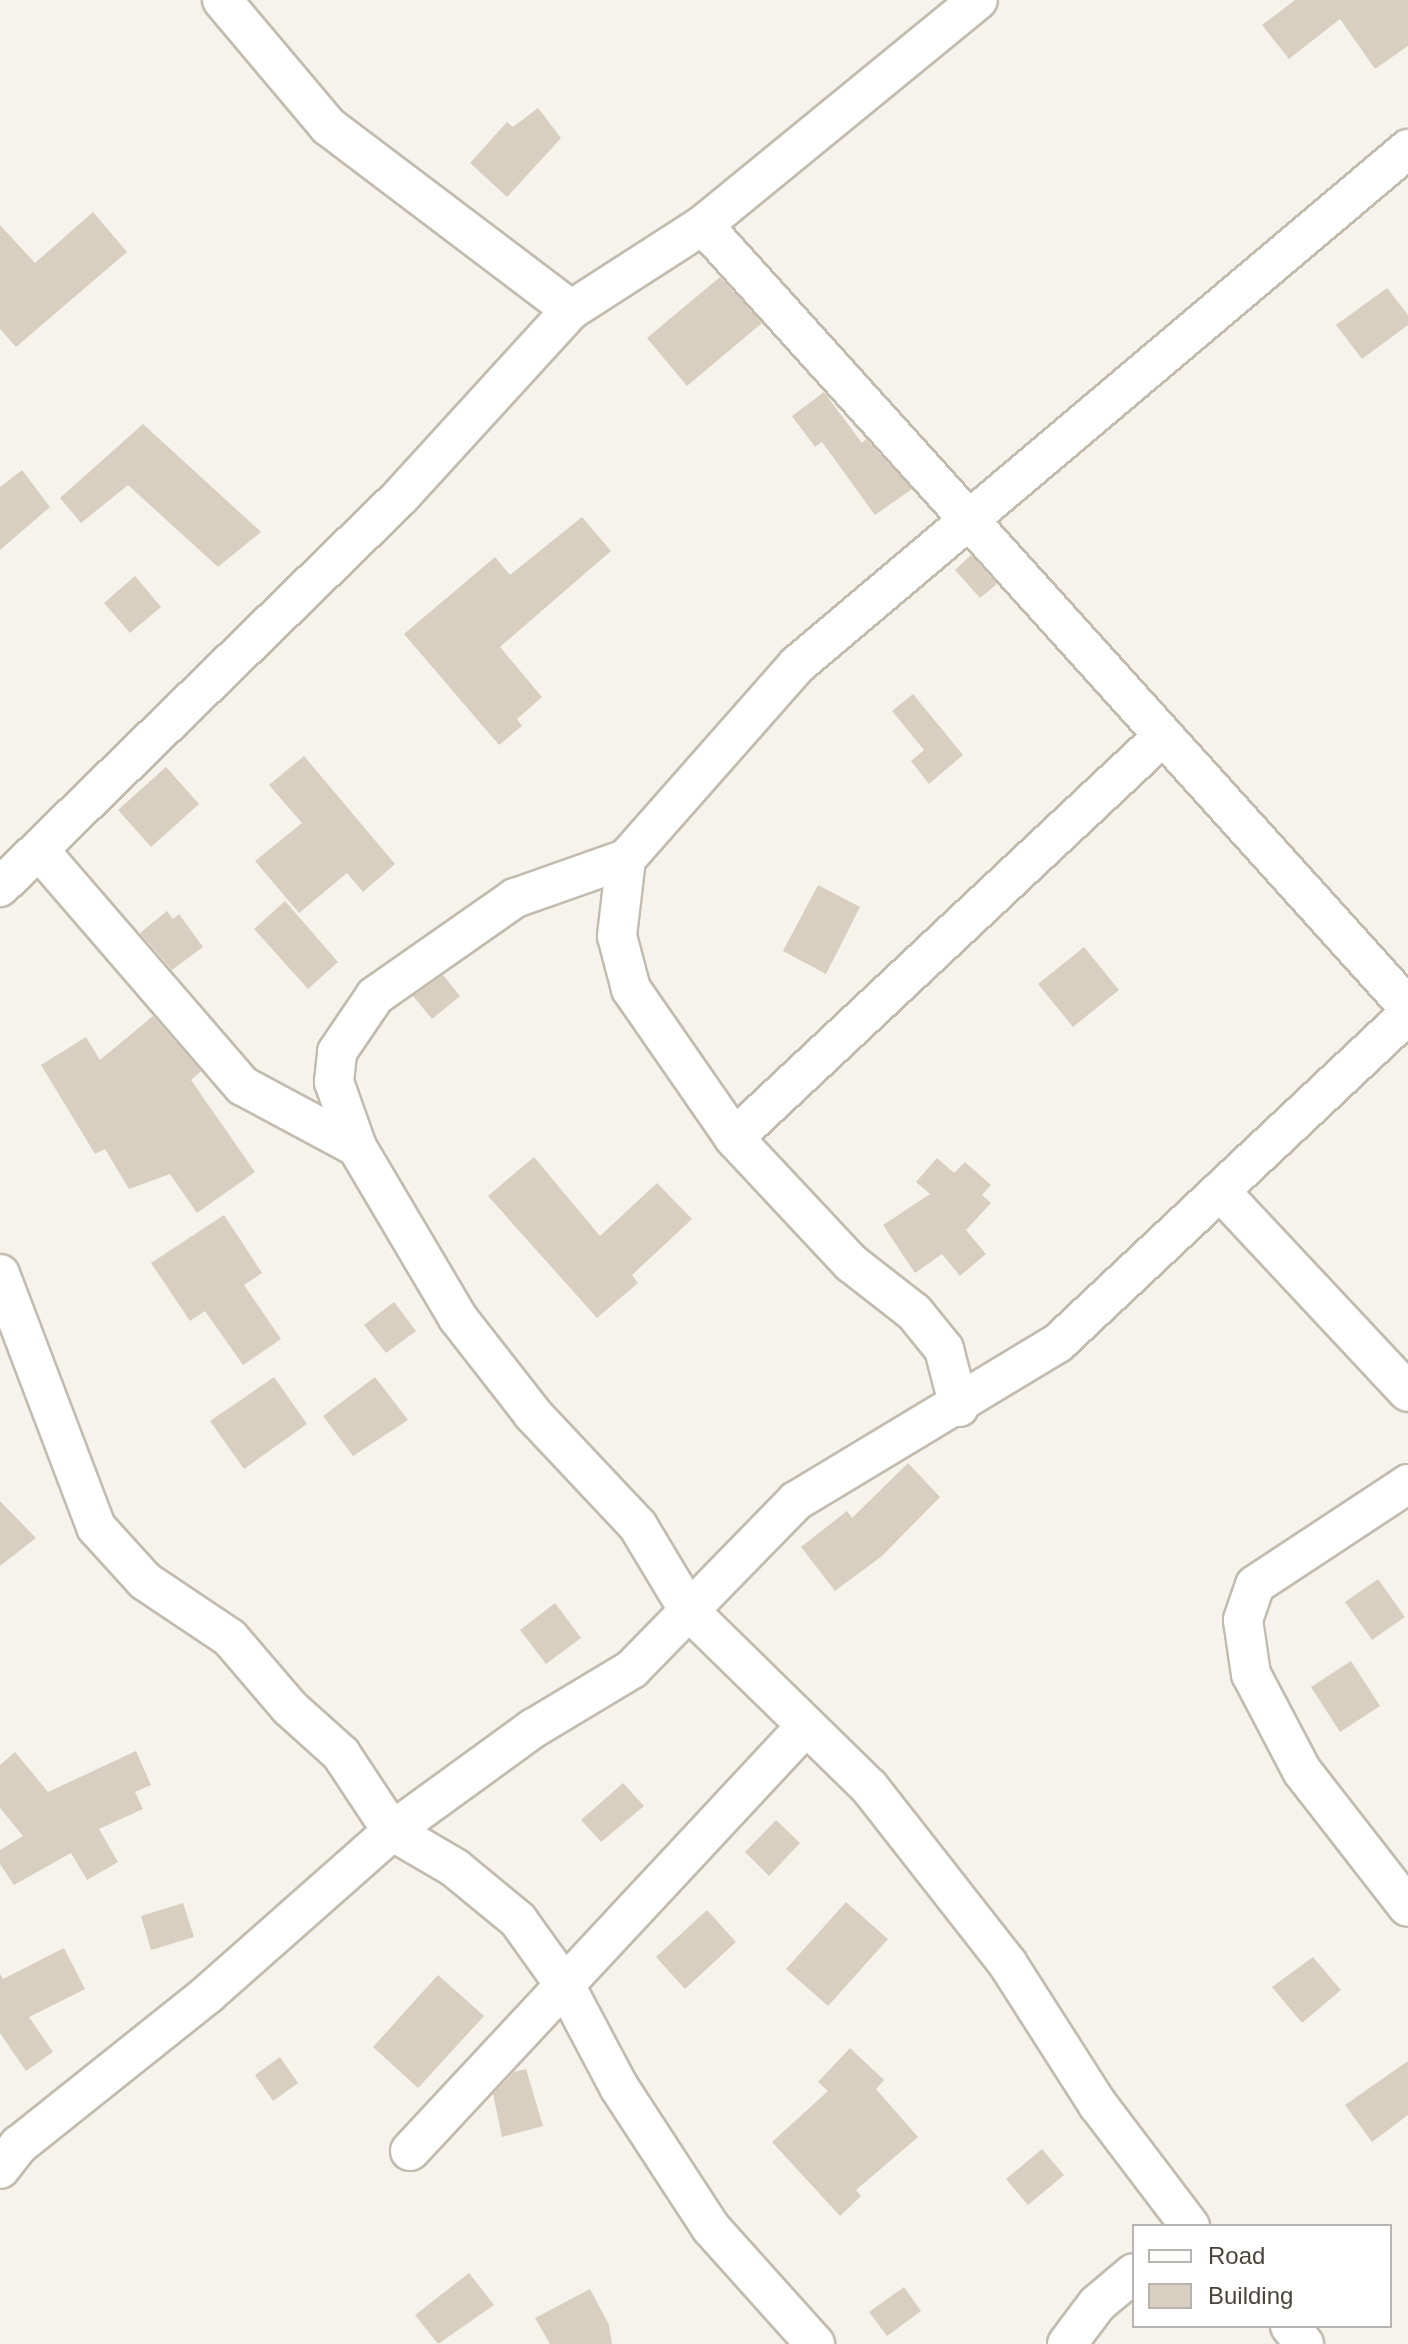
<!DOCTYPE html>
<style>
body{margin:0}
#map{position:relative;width:1408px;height:2344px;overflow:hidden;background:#f6f3ec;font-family:Helvetica,sans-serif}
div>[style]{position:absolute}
.building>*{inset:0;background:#d8cfc1}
.roads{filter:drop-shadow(2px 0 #c2bbae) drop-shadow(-2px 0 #c2bbae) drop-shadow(0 2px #c2bbae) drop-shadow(0 -2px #c2bbae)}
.minor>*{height:38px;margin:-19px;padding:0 19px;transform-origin:19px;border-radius:19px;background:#fff}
span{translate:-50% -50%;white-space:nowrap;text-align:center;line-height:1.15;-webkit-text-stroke:8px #fff;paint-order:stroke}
.legend{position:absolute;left:1132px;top:2224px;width:260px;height:104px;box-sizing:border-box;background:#fff;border:2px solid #b7b4b0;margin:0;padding:10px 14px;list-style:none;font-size:24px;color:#4b4439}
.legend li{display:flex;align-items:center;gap:16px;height:40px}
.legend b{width:40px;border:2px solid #b7b4b0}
</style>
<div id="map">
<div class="building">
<i style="clip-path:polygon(1295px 0,1408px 0,1408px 46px,1375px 69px,1340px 19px,1289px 59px,1262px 25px)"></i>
<i style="clip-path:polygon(538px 108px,561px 138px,507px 197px,470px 163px,507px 122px,513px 127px)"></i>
<i style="clip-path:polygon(93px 212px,127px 252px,16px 347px,0 329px,0 225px,35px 263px)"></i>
<i style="clip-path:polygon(720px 277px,762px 323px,687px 386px,647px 338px)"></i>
<i style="clip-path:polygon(1387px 288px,1408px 315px,1408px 325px,1362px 359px,1336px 325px)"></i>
<i style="clip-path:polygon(824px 392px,862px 443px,866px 439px,912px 489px,875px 515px,822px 442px,815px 447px,792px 416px)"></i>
<i style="clip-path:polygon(143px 424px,261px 532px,218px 567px,128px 485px,81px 523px,60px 498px)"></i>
<i style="clip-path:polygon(22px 470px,50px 507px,0 550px,0 487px)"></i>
<i style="clip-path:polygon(582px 517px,611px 551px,500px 647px,542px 697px,517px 719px,522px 726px,499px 745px,404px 634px,495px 557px,510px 575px)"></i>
<i style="clip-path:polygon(971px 555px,997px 584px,980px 598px,955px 570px)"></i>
<i style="clip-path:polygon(135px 576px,161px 607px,130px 633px,104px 603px)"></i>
<i style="clip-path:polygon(913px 694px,963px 755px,929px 784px,911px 761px,924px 750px,892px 711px)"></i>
<i style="clip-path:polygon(304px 756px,395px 864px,363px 892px,347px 873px,299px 913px,255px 861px,302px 823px,269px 785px)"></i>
<i style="clip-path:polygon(166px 767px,199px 804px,151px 847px,118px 810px)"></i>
<i style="clip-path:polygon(818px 885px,860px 907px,826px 974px,783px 951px)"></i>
<i style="clip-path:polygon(285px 901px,338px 962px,308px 989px,254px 929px)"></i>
<i style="clip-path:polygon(167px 911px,173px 919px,179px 914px,203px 947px,172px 970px,140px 933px)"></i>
<i style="clip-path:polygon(1084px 947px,1119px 990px,1073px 1027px,1038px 984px)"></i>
<i style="clip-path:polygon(443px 975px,460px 996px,432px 1019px,413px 996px)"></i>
<i style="clip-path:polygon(153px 1016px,201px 1071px,191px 1080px,255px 1172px,197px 1213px,170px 1174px,129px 1189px,105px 1149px,95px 1154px,41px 1065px,86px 1037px,100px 1060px)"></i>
<i style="clip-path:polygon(534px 1157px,600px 1236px,657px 1183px,692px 1219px,632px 1275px,638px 1283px,597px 1318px,488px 1196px)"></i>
<i style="clip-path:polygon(937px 1158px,954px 1173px,965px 1162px,991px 1185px,982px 1195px,991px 1203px,966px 1230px,986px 1254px,960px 1276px,942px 1254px,915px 1273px,883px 1225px,930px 1194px,916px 1182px)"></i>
<i style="clip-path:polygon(224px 1215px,262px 1273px,244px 1285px,281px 1339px,243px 1365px,205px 1311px,190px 1321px,151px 1263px)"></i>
<i style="clip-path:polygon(394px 1302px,416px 1331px,386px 1353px,364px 1325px)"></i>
<i style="clip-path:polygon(274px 1377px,307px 1424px,244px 1469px,210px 1421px)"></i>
<i style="clip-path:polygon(375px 1377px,408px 1420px,353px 1456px,323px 1416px)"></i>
<i style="clip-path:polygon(908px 1463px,940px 1497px,882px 1556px,835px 1591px,801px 1547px,847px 1511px,852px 1518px)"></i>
<i style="clip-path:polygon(0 1501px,36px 1538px,0 1566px)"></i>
<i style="clip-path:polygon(1378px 1579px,1405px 1617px,1372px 1640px,1345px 1602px)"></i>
<i style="clip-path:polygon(555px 1603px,581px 1638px,546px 1664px,520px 1630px)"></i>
<i style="clip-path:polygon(1351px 1661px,1380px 1706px,1340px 1732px,1311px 1687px)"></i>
<i style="clip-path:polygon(136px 1751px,151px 1785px,135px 1792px,143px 1809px,99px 1829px,118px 1862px,87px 1880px,71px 1853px,14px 1885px,0 1864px,0 1850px,23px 1836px,0 1808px,0 1765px,15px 1752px,48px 1792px)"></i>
<i style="clip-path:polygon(623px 1783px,644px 1806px,601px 1842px,581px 1820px)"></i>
<i style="clip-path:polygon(776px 1820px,800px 1843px,769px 1876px,745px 1852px)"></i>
<i style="clip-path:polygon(846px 1902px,888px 1939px,828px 2006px,786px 1969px)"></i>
<i style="clip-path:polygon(183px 1903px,194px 1937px,151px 1950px,141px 1916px)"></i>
<i style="clip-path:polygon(707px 1910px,736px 1942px,685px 1989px,656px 1957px)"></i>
<i style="clip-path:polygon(64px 1948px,85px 1989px,29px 2017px,53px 2052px,26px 2071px,0 2033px,0 1974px,3px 1979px)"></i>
<i style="clip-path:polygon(1313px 1957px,1341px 1990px,1302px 2023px,1272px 1987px)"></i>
<i style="clip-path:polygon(438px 1975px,484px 2016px,418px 2088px,373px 2047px)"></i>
<i style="clip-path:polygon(850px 2048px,884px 2080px,876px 2089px,918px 2137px,856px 2190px,861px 2196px,840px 2216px,772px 2142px,828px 2091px,818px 2082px)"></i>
<i style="clip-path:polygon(280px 2057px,298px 2083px,273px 2101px,255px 2075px)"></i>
<i style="clip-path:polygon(1408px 2061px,1408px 2115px,1372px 2142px,1345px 2105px)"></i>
<i style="clip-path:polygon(526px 2069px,543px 2126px,502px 2137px,493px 2094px,514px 2072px)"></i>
<i style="clip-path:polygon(1042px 2149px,1064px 2175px,1028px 2205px,1006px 2179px)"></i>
<i style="clip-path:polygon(469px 2273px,494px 2305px,438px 2344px,415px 2315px)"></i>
<i style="clip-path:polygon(904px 2287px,921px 2311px,887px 2336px,869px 2312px)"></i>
<i style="clip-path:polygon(590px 2289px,609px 2325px,612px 2344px,550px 2344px,535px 2318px)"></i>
</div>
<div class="roads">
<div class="minor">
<i style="left:222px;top:0;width:165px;rotate:49.9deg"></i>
<i style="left:328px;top:126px;width:305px;rotate:37.1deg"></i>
<i style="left:571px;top:310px;width:157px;rotate:-32.8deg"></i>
<i style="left:703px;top:225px;width:355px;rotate:-39.3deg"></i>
<i style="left:703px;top:225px;width:1053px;rotate:47.96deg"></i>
<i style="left:39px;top:850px;width:312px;rotate:49.2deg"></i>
<i style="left:243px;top:1086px;width:129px;rotate:28.2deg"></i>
<i style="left:626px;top:859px;width:78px;rotate:96.7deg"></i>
<i style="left:617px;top:936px;width:55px;rotate:75.2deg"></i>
<i style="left:631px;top:989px;width:181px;rotate:55.3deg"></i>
<i style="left:734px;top:1138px;width:171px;rotate:46.9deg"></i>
<i style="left:851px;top:1263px;width:80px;rotate:37.9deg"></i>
<i style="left:914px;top:1312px;width:48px;rotate:51deg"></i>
<i style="left:944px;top:1349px;width:60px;rotate:75.5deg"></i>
<i style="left:0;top:887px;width:559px;rotate:-44.27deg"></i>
<i style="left:400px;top:497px;width:253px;rotate:-47.6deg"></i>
<i style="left:734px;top:1138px;width:588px;rotate:-43.14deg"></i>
<i style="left:1220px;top:1191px;width:275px;rotate:46.9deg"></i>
<i style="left:0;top:1274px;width:271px;rotate:69.2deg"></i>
<i style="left:96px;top:1527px;width:73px;rotate:47.8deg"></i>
<i style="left:145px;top:1581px;width:102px;rotate:33.8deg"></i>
<i style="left:230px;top:1638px;width:92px;rotate:49.4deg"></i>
<i style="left:290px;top:1708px;width:69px;rotate:42deg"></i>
<i style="left:341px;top:1754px;width:92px;rotate:56.5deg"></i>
<i style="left:392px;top:1831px;width:73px;rotate:30.4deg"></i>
<i style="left:455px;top:1868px;width:82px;rotate:39.5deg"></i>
<i style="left:518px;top:1920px;width:82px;rotate:54.4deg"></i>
<i style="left:566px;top:1987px;width:113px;rotate:62.1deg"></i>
<i style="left:619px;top:2087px;width:168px;rotate:56.9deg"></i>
<i style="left:711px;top:2228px;width:156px;rotate:48.1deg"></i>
<i style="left:1408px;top:1484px;width:183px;rotate:146.6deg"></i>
<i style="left:1255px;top:1585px;width:37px;rotate:109deg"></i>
<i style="left:1243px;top:1620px;width:55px;rotate:81.6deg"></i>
<i style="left:1251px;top:1674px;width:110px;rotate:62.3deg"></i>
<i style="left:1302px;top:1771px;width:172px;rotate:52.1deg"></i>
<i style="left:410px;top:2151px;width:579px;rotate:-47.03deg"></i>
<i style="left:0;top:2169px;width:31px;rotate:-52deg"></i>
<i style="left:19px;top:2145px;width:242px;rotate:-38.6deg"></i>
<i style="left:208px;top:1994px;width:246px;rotate:-41.5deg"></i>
<i style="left:392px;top:1831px;width:175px;rotate:-36deg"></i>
<i style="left:534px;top:1728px;width:114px;rotate:-31deg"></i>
<i style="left:632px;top:1669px;width:235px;rotate:-45.7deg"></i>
<i style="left:796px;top:1501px;width:306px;rotate:-31.1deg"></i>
<i style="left:1058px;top:1343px;width:480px;rotate:-43.2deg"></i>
<i style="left:1190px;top:2226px;width:152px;rotate:-127.2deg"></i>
<i style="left:1098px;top:2105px;width:167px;rotate:-122.6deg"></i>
<i style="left:1008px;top:1964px;width:225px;rotate:-128.1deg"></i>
<i style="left:869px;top:1787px;width:252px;rotate:-135.6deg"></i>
<i style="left:689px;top:1611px;width:99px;rotate:-121deg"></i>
<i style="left:638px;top:1526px;width:154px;rotate:-133.2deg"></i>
<i style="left:533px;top:1414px;width:122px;rotate:-128deg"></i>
<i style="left:458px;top:1318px;width:199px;rotate:-120.6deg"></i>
<i style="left:357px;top:1147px;width:69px;rotate:-109.5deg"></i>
<i style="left:334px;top:1082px;width:30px;rotate:-84deg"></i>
<i style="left:337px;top:1052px;width:68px;rotate:-55.8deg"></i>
<i style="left:375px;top:996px;width:171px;rotate:-35deg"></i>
<i style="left:515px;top:898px;width:118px;rotate:-19.4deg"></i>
<i style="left:626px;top:859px;width:259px;rotate:-48.6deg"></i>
<i style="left:797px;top:665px;width:800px;rotate:-40.18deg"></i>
<i style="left:1290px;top:2326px;width:23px;rotate:52deg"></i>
<i style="left:1067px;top:2344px;width:50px;rotate:-53.1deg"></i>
<i style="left:1097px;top:2304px;width:48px;rotate:-40deg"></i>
</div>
</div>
<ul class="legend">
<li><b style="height:10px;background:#fff"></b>Road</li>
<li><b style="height:22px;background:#d8cfc1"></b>Building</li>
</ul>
</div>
